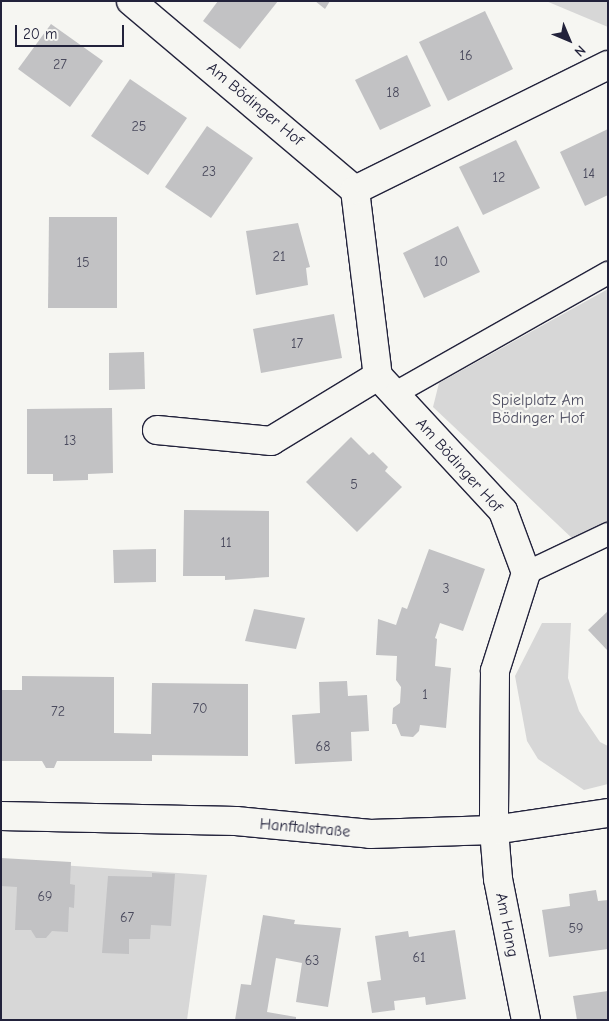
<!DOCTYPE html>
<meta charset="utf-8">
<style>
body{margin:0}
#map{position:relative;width:609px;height:1021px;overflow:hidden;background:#f6f6f2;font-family:"Comic Neue",sans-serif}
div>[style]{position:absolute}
.green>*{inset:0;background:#d7d7d7}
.building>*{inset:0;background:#c2c2c4}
.roads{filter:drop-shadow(1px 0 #22223b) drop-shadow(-1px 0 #22223b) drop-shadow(0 1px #22223b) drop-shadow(0 -1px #22223b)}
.service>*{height:22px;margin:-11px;padding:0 11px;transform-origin:11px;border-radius:11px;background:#f6f6f2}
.minor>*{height:28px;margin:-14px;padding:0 14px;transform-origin:14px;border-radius:14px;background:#f6f6f2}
span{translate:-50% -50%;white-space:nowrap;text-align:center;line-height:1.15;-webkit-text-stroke:4.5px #f6f6f2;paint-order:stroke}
.number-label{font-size:14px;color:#4a4a5d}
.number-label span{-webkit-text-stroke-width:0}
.street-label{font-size:16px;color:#22223b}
.park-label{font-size:16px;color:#4f4f62}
.frame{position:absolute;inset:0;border:2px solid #22223b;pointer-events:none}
.north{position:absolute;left:544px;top:15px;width:50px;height:50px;-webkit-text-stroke:4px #f6f6f2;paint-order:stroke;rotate:135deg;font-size:14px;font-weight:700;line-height:20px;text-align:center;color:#22223b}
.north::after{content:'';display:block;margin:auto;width:18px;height:22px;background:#22223b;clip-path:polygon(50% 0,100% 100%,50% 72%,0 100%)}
.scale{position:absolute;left:15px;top:25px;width:109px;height:22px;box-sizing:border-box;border:2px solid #22223b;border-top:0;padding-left:6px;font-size:15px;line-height:18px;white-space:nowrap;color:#22223b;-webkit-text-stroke:4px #f6f6f2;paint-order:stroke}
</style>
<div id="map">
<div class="green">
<i style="clip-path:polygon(546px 1px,608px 1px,608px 27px)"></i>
<i style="clip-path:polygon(608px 289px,608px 522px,574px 540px,433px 407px,439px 383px)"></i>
<i style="clip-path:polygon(542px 623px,571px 623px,568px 678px,579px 711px,600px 742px,608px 746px,608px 784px,584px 790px,538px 759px,527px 741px,515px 676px)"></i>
<i style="clip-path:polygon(1px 861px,207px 875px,187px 1020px,1px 1020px)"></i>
</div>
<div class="building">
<i style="clip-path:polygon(218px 1px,278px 1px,240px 49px,203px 21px)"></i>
<i style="clip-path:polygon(315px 1px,330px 1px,325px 9px)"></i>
<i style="clip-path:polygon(485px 11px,513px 69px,448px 101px,419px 42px)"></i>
<i style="clip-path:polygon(51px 24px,103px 61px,70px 107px,18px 69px)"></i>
<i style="clip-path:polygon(407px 55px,431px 106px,380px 130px,355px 80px)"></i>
<i style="clip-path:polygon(130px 79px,187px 118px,148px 175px,91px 136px)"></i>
<i style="clip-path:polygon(207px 126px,253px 158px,211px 218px,165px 187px)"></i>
<i style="clip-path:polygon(608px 129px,608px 195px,585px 206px,560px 152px)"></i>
<i style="clip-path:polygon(516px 140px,540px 188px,483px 215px,459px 167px)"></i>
<i style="clip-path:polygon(49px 217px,117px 217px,117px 308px,48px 308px)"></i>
<i style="clip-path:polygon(298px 223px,310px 267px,306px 268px,308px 285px,256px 295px,246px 231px)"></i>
<i style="clip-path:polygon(458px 226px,480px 272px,424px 298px,403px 253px)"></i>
<i style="clip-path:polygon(334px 314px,342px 358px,261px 373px,253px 329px)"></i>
<i style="clip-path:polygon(144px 352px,145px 389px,109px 390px,109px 353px)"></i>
<i style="clip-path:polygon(112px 408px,113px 473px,88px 474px,88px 480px,53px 481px,53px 474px,27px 474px,27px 409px)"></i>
<i style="clip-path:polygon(351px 437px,369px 455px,373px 452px,388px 467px,385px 471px,402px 487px,357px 532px,306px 482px)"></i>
<i style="clip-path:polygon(184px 510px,269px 511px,269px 577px,225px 580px,225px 576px,183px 576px)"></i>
<i style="clip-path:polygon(156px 549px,156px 582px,114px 583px,113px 550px)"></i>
<i style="clip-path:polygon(429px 549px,485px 569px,463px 631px,440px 623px,435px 638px,437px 639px,435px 666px,451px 668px,446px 728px,420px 725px,419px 731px,413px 737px,401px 736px,396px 724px,392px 724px,393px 708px,400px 703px,401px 687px,396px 680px,397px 656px,376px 655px,378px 619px,396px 625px,402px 607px,407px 609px)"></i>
<i style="clip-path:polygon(254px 609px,305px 618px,296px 649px,245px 641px)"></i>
<i style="clip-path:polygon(608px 611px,608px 651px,588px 630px)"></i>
<i style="clip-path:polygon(22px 676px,114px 677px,114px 733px,151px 734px,152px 683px,248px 684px,248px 756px,152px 755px,152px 761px,57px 761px,54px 768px,46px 768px,42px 761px,1px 761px,1px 690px,22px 690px)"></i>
<i style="clip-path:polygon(347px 681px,348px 696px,367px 695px,369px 731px,351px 732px,352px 761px,295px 764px,292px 715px,320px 713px,319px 682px)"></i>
<i style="clip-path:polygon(1px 858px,71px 862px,70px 884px,75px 885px,74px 908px,69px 907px,68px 932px,52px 931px,46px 938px,36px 938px,31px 930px,15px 930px,17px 887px,1px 886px)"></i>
<i style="clip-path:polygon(152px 873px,175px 874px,171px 926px,151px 925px,150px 939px,129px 939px,129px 954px,102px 953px,108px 876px,152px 877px)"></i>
<i style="clip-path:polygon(596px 890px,598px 901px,608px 900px,608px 949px,549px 957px,542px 910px,570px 906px,569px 894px)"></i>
<i style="clip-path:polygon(263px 915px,295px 920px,294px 924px,341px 928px,328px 1007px,296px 1002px,302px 963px,276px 958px,267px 1012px,296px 1017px,296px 1020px,235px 1020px,241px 984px,251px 985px)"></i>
<i style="clip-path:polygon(455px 930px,466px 999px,426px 1005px,425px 997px,394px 1001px,395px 1010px,372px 1013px,367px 982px,381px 980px,375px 936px,408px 931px,409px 937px)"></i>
<i style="clip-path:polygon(608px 991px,608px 1020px,577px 1020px,573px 996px)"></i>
</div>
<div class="roads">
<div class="service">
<i style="left:394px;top:394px;width:246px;rotate:-29.5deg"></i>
<i style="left:526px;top:573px;width:91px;rotate:-25.4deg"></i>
</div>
<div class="minor">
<i style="left:131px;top:1px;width:293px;rotate:40.2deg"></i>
<i style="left:355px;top:190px;width:187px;rotate:83deg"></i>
<i style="left:378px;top:376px;width:184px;rotate:47.2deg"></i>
<i style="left:503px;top:511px;width:66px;rotate:69.6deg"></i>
<i style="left:526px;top:573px;width:103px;rotate:107.6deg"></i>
<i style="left:495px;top:671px;width:159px;rotate:90.4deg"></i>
<i style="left:494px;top:830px;width:49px;rotate:85.3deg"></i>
<i style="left:498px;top:879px;width:144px;rotate:78.8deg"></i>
<i style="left:355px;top:190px;width:282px;rotate:-26.3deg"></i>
<i style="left:157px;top:430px;width:115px;rotate:5.5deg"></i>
<i style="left:271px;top:441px;width:125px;rotate:-31.3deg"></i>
<i style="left:1px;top:816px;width:235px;rotate:1.2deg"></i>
<i style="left:236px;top:821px;width:135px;rotate:5.5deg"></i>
<i style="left:370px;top:834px;width:124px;rotate:-1.8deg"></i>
<i style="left:494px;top:830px;width:115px;rotate:-8.5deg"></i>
</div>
</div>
<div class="number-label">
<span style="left:466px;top:56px">16</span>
<span style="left:60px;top:65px">27</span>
<span style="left:393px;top:93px">18</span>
<span style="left:139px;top:127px">25</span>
<span style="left:209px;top:172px">23</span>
<span style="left:589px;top:174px">14</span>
<span style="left:499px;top:178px">12</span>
<span style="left:279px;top:257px">21</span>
<span style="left:441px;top:262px">10</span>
<span style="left:83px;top:263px">15</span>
<span style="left:297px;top:344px">17</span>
<span style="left:70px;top:441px">13</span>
<span style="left:354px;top:485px">5</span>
<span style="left:226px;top:543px">11</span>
<span style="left:446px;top:589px">3</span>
<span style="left:425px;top:695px">1</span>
<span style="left:200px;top:709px">70</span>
<span style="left:58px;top:712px">72</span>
<span style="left:323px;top:747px">68</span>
<span style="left:45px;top:897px">69</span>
<span style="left:127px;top:918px">67</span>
<span style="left:576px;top:929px">59</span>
<span style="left:419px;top:958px">61</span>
<span style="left:312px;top:961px">63</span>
</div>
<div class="street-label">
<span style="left:255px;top:104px;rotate:40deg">Am Bödinger Hof</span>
<span style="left:459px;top:465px;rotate:48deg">Am Bödinger Hof</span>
<span style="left:305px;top:828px;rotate:5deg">Hanftalstraße</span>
<span style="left:507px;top:925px;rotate:79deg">Am Hang</span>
</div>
<div class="park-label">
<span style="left:538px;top:409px">Spielplatz Am<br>Bödinger Hof</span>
</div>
<div class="frame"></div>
<div class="north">N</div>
<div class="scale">20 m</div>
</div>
